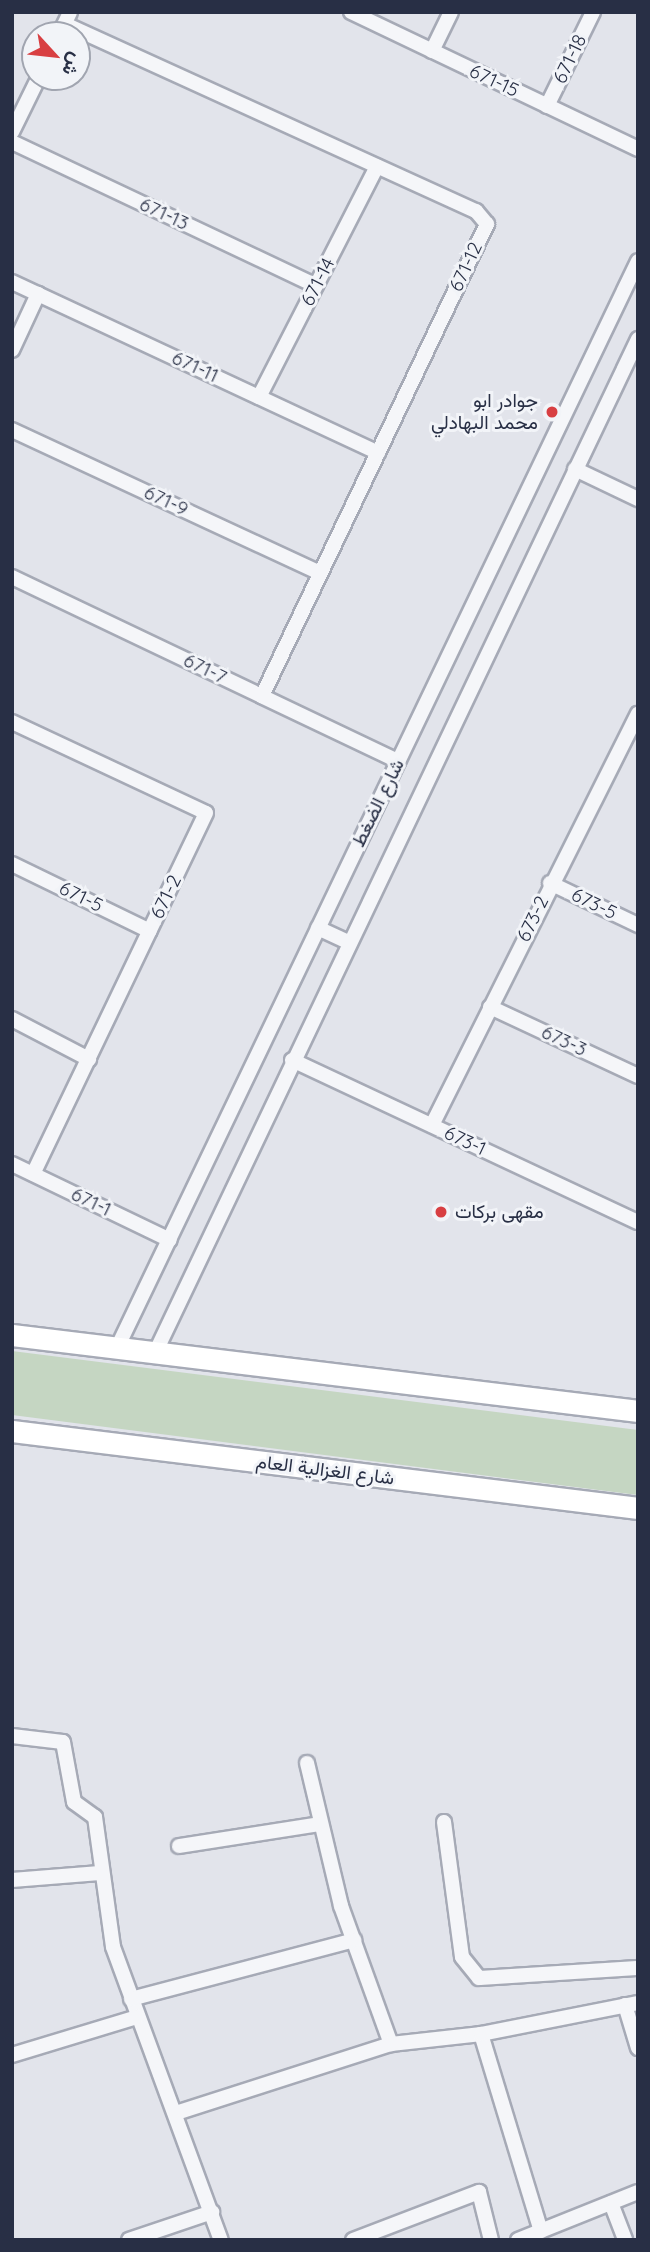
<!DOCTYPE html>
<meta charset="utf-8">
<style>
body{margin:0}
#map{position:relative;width:650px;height:2252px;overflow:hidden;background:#e2e4eb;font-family:Quicksand,Vazirmatn,sans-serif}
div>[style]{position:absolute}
.green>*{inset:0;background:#c5d6c2}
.roads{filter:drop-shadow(2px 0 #a6aab6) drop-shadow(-2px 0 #a6aab6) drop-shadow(0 2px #a6aab6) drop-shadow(0 -2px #a6aab6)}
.street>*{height:14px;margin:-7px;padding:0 7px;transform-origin:7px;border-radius:7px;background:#f5f6f9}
.secondary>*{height:21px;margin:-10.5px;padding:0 10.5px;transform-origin:10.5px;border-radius:10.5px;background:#fff}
.dots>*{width:19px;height:19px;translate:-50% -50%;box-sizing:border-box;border:4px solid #f2f4f8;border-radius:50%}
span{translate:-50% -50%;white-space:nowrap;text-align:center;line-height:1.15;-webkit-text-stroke:6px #f2f4f8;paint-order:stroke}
.street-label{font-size:19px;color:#282f45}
.poi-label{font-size:19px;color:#282f45}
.right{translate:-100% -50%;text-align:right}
.left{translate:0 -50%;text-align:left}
.frame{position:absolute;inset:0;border:14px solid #282f45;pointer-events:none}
.north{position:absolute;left:21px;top:21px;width:70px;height:70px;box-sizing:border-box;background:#f2f4f8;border:2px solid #a1a5b0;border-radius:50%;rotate:117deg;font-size:19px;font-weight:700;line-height:28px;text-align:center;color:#282f45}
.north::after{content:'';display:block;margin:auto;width:24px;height:32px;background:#d83f42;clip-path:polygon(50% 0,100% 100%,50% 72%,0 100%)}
</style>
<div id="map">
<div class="green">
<i style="clip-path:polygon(12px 1351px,638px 1430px,638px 1495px,12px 1415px)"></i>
</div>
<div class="roads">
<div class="street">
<i style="left:351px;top:12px;width:318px;rotate:25.5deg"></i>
<i style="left:65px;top:24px;width:452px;rotate:24.5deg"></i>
<i style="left:476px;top:211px;width:17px;rotate:50deg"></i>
<i style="left:487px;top:224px;width:523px;rotate:115.49deg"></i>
<i style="left:59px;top:35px;width:25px;rotate:-64deg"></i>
<i style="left:432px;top:51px;width:43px;rotate:-64deg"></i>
<i style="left:547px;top:106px;width:105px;rotate:-63.9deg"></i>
<i style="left:12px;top:132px;width:61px;rotate:-63.9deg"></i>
<i style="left:12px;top:142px;width:336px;rotate:25.3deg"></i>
<i style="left:12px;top:282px;width:404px;rotate:25deg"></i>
<i style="left:12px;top:350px;width:62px;rotate:-65.1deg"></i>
<i style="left:259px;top:397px;width:259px;rotate:-62.9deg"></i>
<i style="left:12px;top:430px;width:340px;rotate:24.9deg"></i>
<i style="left:575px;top:469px;width:70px;rotate:25.5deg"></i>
<i style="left:12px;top:577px;width:428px;rotate:25.5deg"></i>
<i style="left:12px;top:722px;width:214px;rotate:25.1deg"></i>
<i style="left:206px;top:813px;width:400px;rotate:115.6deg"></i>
<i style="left:12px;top:864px;width:153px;rotate:25.9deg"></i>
<i style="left:550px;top:883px;width:98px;rotate:25.5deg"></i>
<i style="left:318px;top:928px;width:33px;rotate:25deg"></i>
<i style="left:490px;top:1007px;width:163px;rotate:25deg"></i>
<i style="left:12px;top:1019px;width:87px;rotate:27.5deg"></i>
<i style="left:292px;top:1060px;width:382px;rotate:25.1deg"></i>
<i style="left:432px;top:1125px;width:460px;rotate:-63.4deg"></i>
<i style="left:12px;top:1164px;width:175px;rotate:25.7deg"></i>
<i style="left:118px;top:1346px;width:1203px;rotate:-64.39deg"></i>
<i style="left:157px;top:1349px;width:1119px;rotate:-64.53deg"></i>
<i style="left:12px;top:1736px;width:51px;rotate:6.7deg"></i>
<i style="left:63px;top:1742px;width:61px;rotate:79.6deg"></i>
<i style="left:74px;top:1802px;width:26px;rotate:36deg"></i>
<i style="left:95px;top:1817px;width:131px;rotate:82.1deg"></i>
<i style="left:113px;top:1947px;width:312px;rotate:69.8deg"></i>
<i style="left:307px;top:1763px;width:147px;rotate:76.6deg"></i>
<i style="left:341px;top:1906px;width:147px;rotate:70.1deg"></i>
<i style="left:444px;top:1822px;width:136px;rotate:82.4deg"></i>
<i style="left:462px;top:1957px;width:27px;rotate:51deg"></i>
<i style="left:479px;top:1978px;width:159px;rotate:-3.6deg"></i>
<i style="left:179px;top:1846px;width:143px;rotate:-8.9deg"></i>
<i style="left:12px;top:1880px;width:88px;rotate:-4.5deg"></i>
<i style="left:131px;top:1999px;width:231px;rotate:-14.8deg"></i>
<i style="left:625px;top:2005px;width:45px;rotate:73.2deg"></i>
<i style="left:481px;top:2034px;width:206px;rotate:73.1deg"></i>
<i style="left:12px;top:2055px;width:131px;rotate:-16.9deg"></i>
<i style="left:176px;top:2113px;width:226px;rotate:-17.8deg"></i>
<i style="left:391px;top:2044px;width:91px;rotate:-6.3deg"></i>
<i style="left:481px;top:2034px;width:160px;rotate:-11.2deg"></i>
<i style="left:611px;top:2203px;width:40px;rotate:69deg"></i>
<i style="left:129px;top:2240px;width:88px;rotate:-18.6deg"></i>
<i style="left:353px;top:2240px;width:135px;rotate:-20.9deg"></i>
<i style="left:479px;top:2192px;width:49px;rotate:76deg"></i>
<i style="left:518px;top:2240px;width:129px;rotate:-21.8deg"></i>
</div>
<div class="secondary">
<i style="left:12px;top:1335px;width:631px;rotate:6.92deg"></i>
<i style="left:12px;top:1431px;width:631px;rotate:7.01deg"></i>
</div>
</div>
<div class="dots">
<i style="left:552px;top:412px;background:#d83f42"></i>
<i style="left:441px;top:1212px;background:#d83f42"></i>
</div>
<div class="street-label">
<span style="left:570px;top:59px;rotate:-64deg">671-18</span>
<span style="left:494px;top:81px;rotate:25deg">671-15</span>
<span style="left:164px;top:214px;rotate:25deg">671-13</span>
<span style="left:466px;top:267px;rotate:-65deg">671-12</span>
<span style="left:318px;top:282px;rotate:-63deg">671-14</span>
<span style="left:195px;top:367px;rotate:25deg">671-11</span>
<span style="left:166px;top:501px;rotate:25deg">671-9</span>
<span style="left:205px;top:669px;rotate:26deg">671-7</span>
<span style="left:378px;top:803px;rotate:-64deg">شارع الضغط</span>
<span style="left:81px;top:897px;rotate:26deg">671-5</span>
<span style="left:166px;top:897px;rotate:-64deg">671-2</span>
<span style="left:594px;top:904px;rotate:26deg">673-5</span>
<span style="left:533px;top:919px;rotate:-64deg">673-2</span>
<span style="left:564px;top:1041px;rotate:25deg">673-3</span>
<span style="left:465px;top:1141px;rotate:25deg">673-1</span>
<span style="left:91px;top:1202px;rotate:26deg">671-1</span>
<span style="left:325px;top:1470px;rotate:7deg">شارع الغزالية العام</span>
</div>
<div class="poi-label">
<span class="right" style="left:538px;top:412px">جوادر ابو<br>محمد البهادلي</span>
<span class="left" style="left:455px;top:1212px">مقهى بركات</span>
</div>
<div class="frame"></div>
<div class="north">ش</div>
</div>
